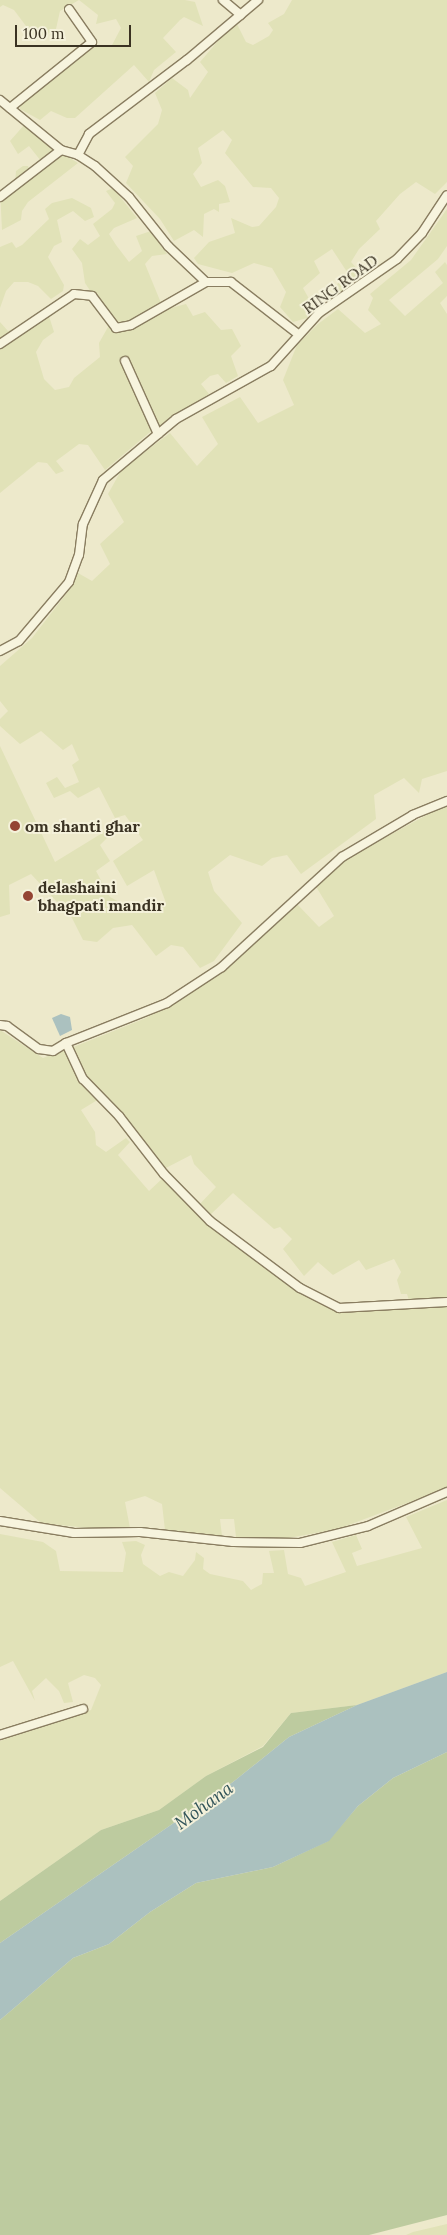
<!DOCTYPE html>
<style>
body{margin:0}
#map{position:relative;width:447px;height:2235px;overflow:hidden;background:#ede9cb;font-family:Lora,serif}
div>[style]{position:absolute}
.farmland>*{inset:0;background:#e1e2b8}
.green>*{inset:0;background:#bdcb9f}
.water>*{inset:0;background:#abc1bf}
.roads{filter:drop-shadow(1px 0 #897d60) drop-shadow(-1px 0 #897d60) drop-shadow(0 1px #897d60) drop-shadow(0 -1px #897d60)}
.street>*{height:8px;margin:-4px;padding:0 4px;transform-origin:4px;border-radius:4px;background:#f7f4de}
.dots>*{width:14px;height:14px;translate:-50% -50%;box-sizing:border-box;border:2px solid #f4f1da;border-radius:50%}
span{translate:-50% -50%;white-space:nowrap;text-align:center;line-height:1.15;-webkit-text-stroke:4px #f4f1da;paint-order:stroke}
.street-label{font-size:16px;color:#3a3222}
.poi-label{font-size:16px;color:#3a3222;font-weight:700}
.left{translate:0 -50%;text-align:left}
.water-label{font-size:18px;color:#325459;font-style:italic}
.scale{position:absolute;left:15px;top:25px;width:116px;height:22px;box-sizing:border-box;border:2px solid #3a3222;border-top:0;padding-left:6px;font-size:15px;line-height:18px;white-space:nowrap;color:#3a3222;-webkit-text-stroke:4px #f4f1da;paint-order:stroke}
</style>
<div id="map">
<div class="farmland">
<i style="clip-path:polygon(0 0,185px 0,195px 2px,203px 26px,184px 17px,180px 20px,163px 38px,176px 52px,154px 70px,149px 82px,134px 65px,75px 118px,67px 118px,51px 111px,40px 120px,20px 109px,21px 101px,94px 47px,111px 47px,121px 28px,116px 19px,96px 24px,98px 15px,79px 0,60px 11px,56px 29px,43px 37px,32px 34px,14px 10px,3px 5px,0 7px)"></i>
<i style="clip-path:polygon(292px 0,447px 0,447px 182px,435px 194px,416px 182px,400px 194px,376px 221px,380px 229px,359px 249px,351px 262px,361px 273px,342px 293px,334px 296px,332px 288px,349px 275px,332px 249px,314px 261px,320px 273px,303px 288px,313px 306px,307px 318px,293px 322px,280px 307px,286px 292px,272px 268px,254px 263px,232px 273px,198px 264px,194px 258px,209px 242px,235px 233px,231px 218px,252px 227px,259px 226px,276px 207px,279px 198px,271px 188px,253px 187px,225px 153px,232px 140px,223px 130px,198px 148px,202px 163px,193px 174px,201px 187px,218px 180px,225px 186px,230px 202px,219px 204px,219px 212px,214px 209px,204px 214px,203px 237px,194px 230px,174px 241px,160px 219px,126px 183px,133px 166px,125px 157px,158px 124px,162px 110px,155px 93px,172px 78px,188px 90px,190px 98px,208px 72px,200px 62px,224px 34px,237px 24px,246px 42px,253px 45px,269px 36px,273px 30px,268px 23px,284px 14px)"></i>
<i style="clip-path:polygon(25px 124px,44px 142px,78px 163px,28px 202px,22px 211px,21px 220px,2px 230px,0 190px,1px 192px,15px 183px,16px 171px,23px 166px,28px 166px,31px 175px,45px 166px,29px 146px,18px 154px,10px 141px)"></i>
<i style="clip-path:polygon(113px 188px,137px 218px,114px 228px,109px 234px,116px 245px,129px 262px,142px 251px,136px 236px,151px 231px,167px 254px,152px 256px,145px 264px,161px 303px,167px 309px,186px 304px,193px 316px,205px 312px,221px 330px,232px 329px,241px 346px,231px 356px,238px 376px,226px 383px,218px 374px,210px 376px,201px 384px,209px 394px,149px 433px,105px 470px,88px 445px,79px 444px,56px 461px,64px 471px,56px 474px,47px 463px,38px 462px,0 493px,0 322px,8px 331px,48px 313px,54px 332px,43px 340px,36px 352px,44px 379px,55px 390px,69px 387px,74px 378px,100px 357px,99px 343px,108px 327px,105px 313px,85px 283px,82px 263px,72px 249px,80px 239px,88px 245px,100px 236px,93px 224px,112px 209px,115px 203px,106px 191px)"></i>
<i style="clip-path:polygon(72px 198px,91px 208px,94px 217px,85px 221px,73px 211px,57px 220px,62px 242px,54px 246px,48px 257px,64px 285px,63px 291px,51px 299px,38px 286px,28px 282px,14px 282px,6px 291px,0 308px,0 247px,12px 242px,16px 248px,22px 245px,49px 219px,45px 209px,52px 203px)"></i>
<i style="clip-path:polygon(447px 209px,447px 246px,438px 259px,389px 300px,405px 316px,443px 283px,435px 272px,445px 262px,447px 265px,447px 296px,440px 303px,447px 314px,447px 771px,422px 779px,419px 793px,404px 778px,374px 795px,376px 819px,301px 874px,287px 855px,272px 858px,262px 866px,230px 855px,208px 872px,214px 891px,242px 923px,214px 961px,200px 968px,183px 947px,171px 945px,156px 956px,132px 925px,113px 928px,97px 942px,83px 940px,72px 918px,31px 874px,9px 885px,10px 914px,0 917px,0 746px,55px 862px,104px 832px,107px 838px,100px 845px,110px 861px,96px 871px,110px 897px,138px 912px,166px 903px,154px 870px,127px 886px,113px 861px,143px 840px,125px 815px,115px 818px,99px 787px,78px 798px,70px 791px,54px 798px,46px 783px,57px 777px,65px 788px,79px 782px,72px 765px,79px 760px,72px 744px,63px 750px,41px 731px,20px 744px,0 726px,0 719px,8px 711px,0 701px,0 666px,32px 638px,70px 589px,78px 573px,92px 581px,110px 564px,100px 544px,124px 522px,108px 494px,122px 469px,170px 433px,197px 466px,218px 444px,202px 417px,240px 397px,258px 423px,294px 405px,283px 380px,297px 345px,318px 324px,338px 309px,365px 333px,381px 324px,368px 310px,373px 298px,370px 294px,411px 260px)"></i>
<i style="clip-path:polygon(447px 804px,447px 1301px,410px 1304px,407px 1294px,401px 1294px,397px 1280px,401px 1272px,394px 1259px,366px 1270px,359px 1260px,333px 1275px,318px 1262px,304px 1276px,283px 1249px,292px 1239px,280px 1227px,274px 1229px,233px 1193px,209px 1216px,198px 1206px,216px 1187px,194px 1164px,191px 1155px,164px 1169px,145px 1143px,132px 1133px,83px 1074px,71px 1048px,146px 1018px,190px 994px,297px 904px,319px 927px,334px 916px,315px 885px,351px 856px)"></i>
<i style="clip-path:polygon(0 1030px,43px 1058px,64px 1050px,80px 1078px,99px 1099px,81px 1110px,95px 1132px,96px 1145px,106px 1152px,126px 1138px,130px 1142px,118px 1155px,149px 1191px,164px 1177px,274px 1272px,315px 1300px,348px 1313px,373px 1306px,447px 1303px,447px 1488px,338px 1529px,283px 1539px,236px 1537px,234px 1519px,220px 1519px,222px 1536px,165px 1530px,162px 1504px,145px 1496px,125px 1502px,130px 1528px,88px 1528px,41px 1523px,0 1488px)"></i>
<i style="clip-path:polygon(447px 1500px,447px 1672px,357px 1705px,291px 1713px,263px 1746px,206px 1776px,159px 1810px,101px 1830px,0 1901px,0 1741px,91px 1710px,101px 1685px,95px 1678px,84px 1675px,68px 1683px,73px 1702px,64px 1703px,59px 1691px,46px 1678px,32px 1691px,35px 1701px,13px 1661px,0 1667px,0 1534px,43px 1542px,56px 1551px,60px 1571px,123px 1572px,126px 1553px,122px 1542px,136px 1541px,145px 1545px,141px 1555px,143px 1564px,160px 1576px,169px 1572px,183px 1576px,195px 1560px,196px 1552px,204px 1558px,203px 1569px,210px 1574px,243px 1581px,251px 1590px,262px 1584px,263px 1573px,274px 1573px,269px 1551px,284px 1550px,288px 1574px,301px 1578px,305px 1586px,346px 1572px,332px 1542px,356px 1535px,362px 1549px,352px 1553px,357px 1566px,422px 1548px,406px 1517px)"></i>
<i style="clip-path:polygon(447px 2224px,447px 2235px,406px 2235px,413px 2232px)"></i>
</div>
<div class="green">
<i style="clip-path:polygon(357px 1705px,289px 1737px,233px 1782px,0 1943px,0 1901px,101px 1830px,159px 1810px,206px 1776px,263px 1747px,291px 1713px)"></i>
<i style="clip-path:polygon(447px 1752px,447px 2215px,369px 2235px,0 2235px,0 2020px,73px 1958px,109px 1944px,150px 1912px,196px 1883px,273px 1867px,328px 1841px,358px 1806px,393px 1778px)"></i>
</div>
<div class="water">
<i style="clip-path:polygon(61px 1014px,70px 1017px,72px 1030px,60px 1036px,52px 1018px)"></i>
<i style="clip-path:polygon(447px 1672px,447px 1752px,393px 1778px,358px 1806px,329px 1841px,273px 1867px,196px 1883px,150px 1912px,109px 1944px,73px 1958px,0 2020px,0 1943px,233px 1782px,289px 1737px,357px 1705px)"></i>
</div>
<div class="roads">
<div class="street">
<i style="left:223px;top:0;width:23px;rotate:40deg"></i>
<i style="left:0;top:100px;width:79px;rotate:39.3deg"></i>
<i style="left:61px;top:150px;width:18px;rotate:16deg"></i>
<i style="left:78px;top:155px;width:20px;rotate:33deg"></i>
<i style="left:95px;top:166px;width:46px;rotate:42.4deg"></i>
<i style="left:129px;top:197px;width:63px;rotate:51.5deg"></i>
<i style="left:168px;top:246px;width:52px;rotate:43.5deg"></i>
<i style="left:206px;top:282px;width:25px"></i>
<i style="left:231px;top:282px;width:85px;rotate:37.8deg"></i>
<i style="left:10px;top:108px;width:105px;rotate:-38.8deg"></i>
<i style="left:92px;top:42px;width:40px;rotate:-124.9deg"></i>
<i style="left:78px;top:155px;width:24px;rotate:-62deg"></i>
<i style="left:89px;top:134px;width:123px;rotate:-37.1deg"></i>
<i style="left:187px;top:60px;width:93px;rotate:-40.2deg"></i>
<i style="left:0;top:197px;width:77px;rotate:-37.6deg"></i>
<i style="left:0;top:344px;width:89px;rotate:-34deg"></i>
<i style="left:74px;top:294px;width:18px;rotate:6deg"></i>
<i style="left:92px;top:296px;width:40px;rotate:53deg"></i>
<i style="left:116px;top:328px;width:15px;rotate:-11deg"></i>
<i style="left:131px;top:325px;width:86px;rotate:-29.8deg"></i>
<i style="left:125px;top:361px;width:80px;rotate:65.7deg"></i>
<i style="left:0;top:651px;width:21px;rotate:-28deg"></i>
<i style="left:19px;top:641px;width:77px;rotate:-49.7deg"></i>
<i style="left:69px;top:582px;width:29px;rotate:-70deg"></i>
<i style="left:79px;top:555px;width:31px;rotate:-83deg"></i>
<i style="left:83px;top:524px;width:48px;rotate:-65.6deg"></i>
<i style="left:103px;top:480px;width:95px;rotate:-39.9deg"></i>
<i style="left:176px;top:419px;width:109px;rotate:-29.2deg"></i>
<i style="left:271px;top:366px;width:72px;rotate:-47.8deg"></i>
<i style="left:319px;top:313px;width:95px;rotate:-34.7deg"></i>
<i style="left:397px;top:259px;width:36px;rotate:-46deg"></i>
<i style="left:422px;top:233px;width:45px;rotate:-56.7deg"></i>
<i style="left:447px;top:801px;width:37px;rotate:158deg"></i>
<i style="left:413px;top:815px;width:82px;rotate:149.4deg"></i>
<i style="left:342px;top:857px;width:163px;rotate:137.5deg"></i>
<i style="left:222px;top:967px;width:66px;rotate:146.8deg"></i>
<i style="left:167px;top:1003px;width:109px;rotate:158.4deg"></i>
<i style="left:66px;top:1043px;width:40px;rotate:65deg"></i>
<i style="left:83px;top:1079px;width:52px;rotate:45.8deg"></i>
<i style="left:119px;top:1116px;width:73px;rotate:52.2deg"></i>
<i style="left:164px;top:1174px;width:66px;rotate:45.6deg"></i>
<i style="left:210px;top:1221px;width:112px;rotate:36.7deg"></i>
<i style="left:300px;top:1288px;width:44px;rotate:27.1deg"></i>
<i style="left:339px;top:1308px;width:108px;rotate:-3.2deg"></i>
<i style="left:0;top:1025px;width:7px;rotate:8deg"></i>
<i style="left:7px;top:1026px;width:39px;rotate:36deg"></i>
<i style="left:39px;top:1049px;width:14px;rotate:8deg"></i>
<i style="left:53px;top:1051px;width:15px;rotate:-32deg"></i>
<i style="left:0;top:1521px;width:75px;rotate:9.2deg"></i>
<i style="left:74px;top:1533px;width:66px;rotate:-0.9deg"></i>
<i style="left:140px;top:1532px;width:94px;rotate:6.1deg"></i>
<i style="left:233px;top:1542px;width:67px;rotate:0.9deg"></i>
<i style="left:300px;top:1543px;width:70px;rotate:-14deg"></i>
<i style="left:368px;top:1526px;width:86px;rotate:-23.3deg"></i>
<i style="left:0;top:1735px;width:87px;rotate:-17.4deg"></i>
</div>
</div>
<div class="dots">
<i style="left:15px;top:826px;background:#944433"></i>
<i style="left:28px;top:896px;background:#944433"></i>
</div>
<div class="street-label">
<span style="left:340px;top:284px;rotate:-36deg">RING ROAD</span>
</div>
<div class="poi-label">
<span class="left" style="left:25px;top:826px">om shanti ghar</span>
<span class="left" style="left:38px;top:896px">delashaini<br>bhagpati mandir</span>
</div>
<div class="water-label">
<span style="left:204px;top:1806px;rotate:-36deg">Mohana</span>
</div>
<div class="scale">100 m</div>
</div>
